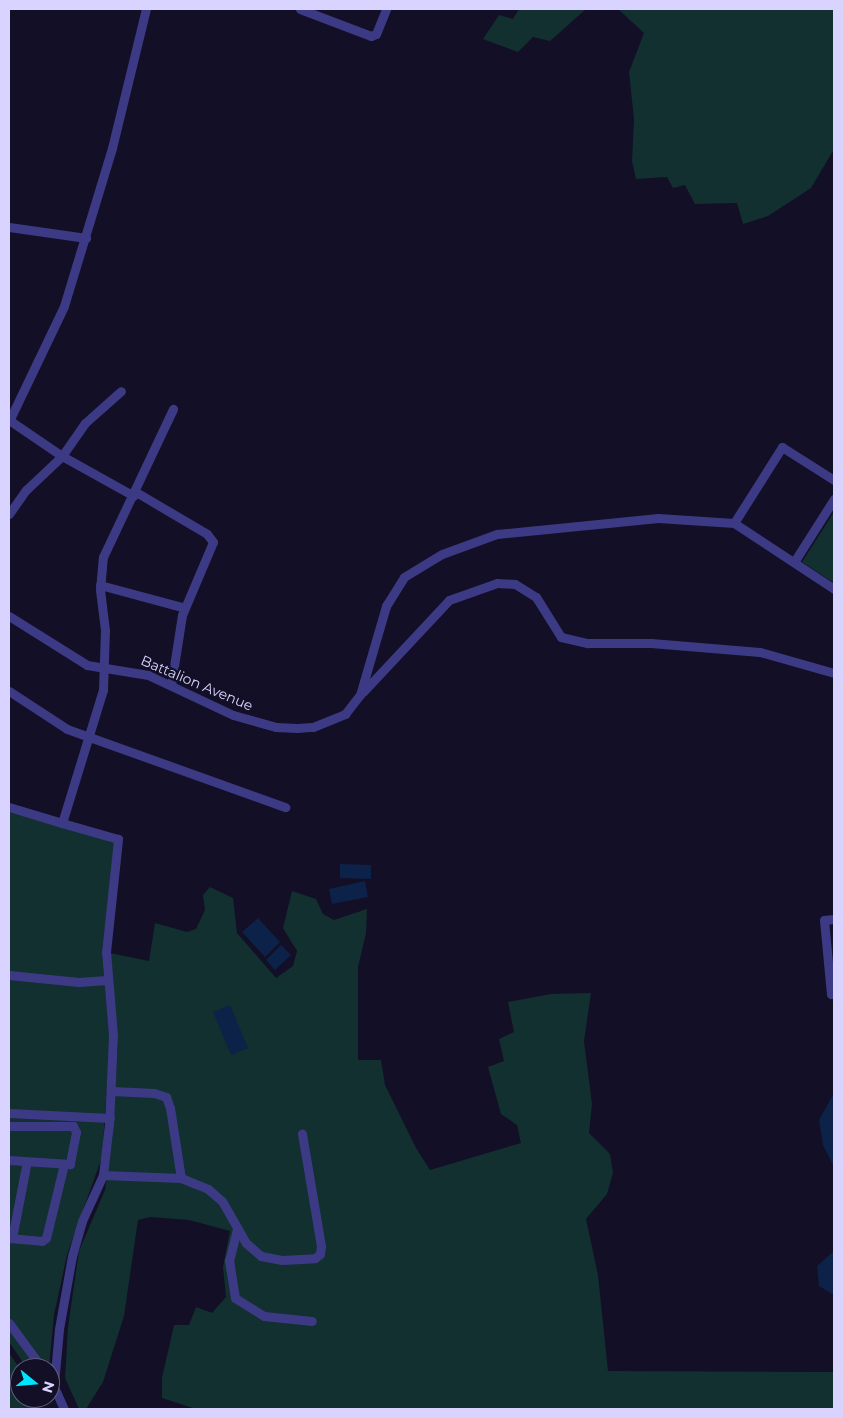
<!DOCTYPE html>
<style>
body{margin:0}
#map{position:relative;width:843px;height:1418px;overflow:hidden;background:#130f26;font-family:Montserrat,sans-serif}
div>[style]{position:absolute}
.green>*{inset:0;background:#12302f}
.water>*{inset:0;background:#0c2248}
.minor>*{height:9px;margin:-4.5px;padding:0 4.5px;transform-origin:4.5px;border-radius:4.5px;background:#3d3a85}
span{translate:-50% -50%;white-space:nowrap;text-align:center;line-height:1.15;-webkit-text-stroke:4.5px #130f26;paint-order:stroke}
.street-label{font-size:14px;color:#d9d4ff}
.frame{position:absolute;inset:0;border:10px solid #d9d4ff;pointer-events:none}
.north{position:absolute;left:10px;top:1358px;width:50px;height:50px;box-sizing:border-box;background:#130f26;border:1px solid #625e7d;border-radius:50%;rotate:107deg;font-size:14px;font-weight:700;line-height:20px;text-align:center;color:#d9d4ff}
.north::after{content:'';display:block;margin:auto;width:18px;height:22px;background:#00e5ff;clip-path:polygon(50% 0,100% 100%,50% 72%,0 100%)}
</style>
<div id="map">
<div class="green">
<i style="clip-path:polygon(519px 9px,586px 9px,550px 41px,533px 37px,518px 52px,483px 39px,499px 15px,513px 19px)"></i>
<i style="clip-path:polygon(618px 9px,834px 9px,834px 149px,811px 188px,768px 216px,743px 224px,737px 203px,695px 204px,685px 185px,673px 188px,667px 177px,636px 179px,632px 161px,634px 119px,629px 72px,644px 33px)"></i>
<i style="clip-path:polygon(834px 512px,834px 583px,802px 562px)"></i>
<i style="clip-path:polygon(9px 812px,115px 841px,102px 952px,110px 1043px,102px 1157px,67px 1255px,54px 1315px,49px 1368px,27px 1368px,9px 1342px)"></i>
<i style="clip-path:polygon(210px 887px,233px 898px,237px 933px,276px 978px,293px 966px,297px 951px,283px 928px,292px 891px,316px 899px,323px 914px,334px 920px,367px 909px,366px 933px,358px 967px,358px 1060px,381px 1060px,385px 1085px,416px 1148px,430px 1170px,521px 1143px,517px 1125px,501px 1114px,488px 1067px,504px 1061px,499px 1039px,514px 1032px,508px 1002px,551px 994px,591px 993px,584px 1041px,592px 1104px,589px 1133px,610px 1154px,613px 1173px,607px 1194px,586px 1219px,598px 1275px,608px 1371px,834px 1372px,834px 1409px,196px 1409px,162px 1398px,162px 1378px,174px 1325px,189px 1325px,196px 1307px,212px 1313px,226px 1297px,223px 1267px,230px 1231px,189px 1220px,150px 1217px,138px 1220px,124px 1316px,103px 1382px,86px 1409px,79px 1409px,65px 1378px,68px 1327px,79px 1251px,105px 1190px,112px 1142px,118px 1041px,110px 953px,149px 961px,155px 923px,187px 932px,196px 929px,205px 910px,203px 895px)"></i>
<i style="clip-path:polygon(9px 1353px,20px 1369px,20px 1398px,36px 1398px,41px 1409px,9px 1409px)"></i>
</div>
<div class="water">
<i style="clip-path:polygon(340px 864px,371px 865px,371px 879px,340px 878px)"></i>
<i style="clip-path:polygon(365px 881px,368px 897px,332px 904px,329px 889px)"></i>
<i style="clip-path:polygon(258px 918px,280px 942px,265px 957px,242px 932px)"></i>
<i style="clip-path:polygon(281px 945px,291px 955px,275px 970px,266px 960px)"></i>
<i style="clip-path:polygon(230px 1005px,248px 1048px,231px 1055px,213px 1012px)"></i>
<i style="clip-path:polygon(834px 1093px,834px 1167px,823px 1145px,819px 1120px)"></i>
<i style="clip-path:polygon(834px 1251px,834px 1295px,819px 1286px,817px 1266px)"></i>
</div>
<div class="minor">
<i style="left:300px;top:9px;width:76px;rotate:20.8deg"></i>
<i style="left:371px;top:36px;width:5px;rotate:-22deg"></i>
<i style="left:376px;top:34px;width:27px;rotate:-68deg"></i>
<i style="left:9px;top:227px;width:78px;rotate:8.1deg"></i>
<i style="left:9px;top:420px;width:64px;rotate:34.2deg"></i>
<i style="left:62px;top:456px;width:82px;rotate:29.1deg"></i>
<i style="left:9px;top:421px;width:127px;rotate:-64.4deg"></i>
<i style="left:64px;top:306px;width:165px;rotate:-73.1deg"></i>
<i style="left:112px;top:148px;width:143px;rotate:-76.3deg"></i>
<i style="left:136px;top:492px;width:82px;rotate:30.6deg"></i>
<i style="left:207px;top:534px;width:10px;rotate:53deg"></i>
<i style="left:213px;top:542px;width:79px;rotate:113deg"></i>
<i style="left:182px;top:615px;width:71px;rotate:98.9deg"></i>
<i style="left:9px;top:514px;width:29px;rotate:-55deg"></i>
<i style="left:26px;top:490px;width:50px;rotate:-43.4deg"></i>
<i style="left:62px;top:456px;width:40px;rotate:-55.1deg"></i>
<i style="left:85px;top:423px;width:48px;rotate:-41.6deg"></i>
<i style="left:734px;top:523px;width:90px;rotate:-57.7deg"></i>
<i style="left:782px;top:447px;width:62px;rotate:32.4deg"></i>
<i style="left:794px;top:562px;width:75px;rotate:-57.6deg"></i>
<i style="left:100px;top:585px;width:88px;rotate:15.1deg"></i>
<i style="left:9px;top:616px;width:92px;rotate:32.1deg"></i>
<i style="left:87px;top:665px;width:62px;rotate:9.3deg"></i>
<i style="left:148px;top:675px;width:94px;rotate:25.2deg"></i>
<i style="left:233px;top:715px;width:45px;rotate:15.6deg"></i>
<i style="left:276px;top:727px;width:21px;rotate:3deg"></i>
<i style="left:297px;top:728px;width:16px;rotate:-4deg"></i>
<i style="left:313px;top:727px;width:35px;rotate:-22deg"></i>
<i style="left:345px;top:714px;width:24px;rotate:-52deg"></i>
<i style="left:360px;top:695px;width:93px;rotate:-73.7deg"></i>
<i style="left:386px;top:606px;width:34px;rotate:-58deg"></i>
<i style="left:404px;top:577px;width:44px;rotate:-31.2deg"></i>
<i style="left:442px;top:554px;width:59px;rotate:-20deg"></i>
<i style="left:497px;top:534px;width:162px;rotate:-5.7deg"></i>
<i style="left:658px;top:518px;width:76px;rotate:3.8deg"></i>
<i style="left:734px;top:523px;width:120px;rotate:33.4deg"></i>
<i style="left:9px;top:691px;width:69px;rotate:33.2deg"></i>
<i style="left:67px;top:729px;width:232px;rotate:19.7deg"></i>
<i style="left:363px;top:692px;width:126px;rotate:-46.9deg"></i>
<i style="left:449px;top:600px;width:51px;rotate:-19.5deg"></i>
<i style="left:497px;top:583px;width:18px;rotate:3deg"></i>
<i style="left:515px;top:584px;width:25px;rotate:32deg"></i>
<i style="left:536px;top:597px;width:47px;rotate:58deg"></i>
<i style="left:561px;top:637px;width:28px;rotate:13deg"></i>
<i style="left:588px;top:643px;width:63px"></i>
<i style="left:651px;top:643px;width:109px;rotate:4.7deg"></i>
<i style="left:760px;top:652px;width:77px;rotate:15.8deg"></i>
<i style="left:9px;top:807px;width:55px;rotate:16.8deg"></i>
<i style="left:834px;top:919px;width:10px;rotate:174deg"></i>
<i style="left:824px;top:920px;width:74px;rotate:84.6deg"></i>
<i style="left:831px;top:994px;width:3px;rotate:-18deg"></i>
<i style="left:9px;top:975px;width:70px;rotate:5.7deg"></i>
<i style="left:79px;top:982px;width:28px;rotate:-4deg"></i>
<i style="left:112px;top:1091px;width:42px;rotate:2.7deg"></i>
<i style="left:154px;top:1093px;width:13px;rotate:18deg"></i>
<i style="left:166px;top:1097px;width:12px;rotate:70deg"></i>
<i style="left:170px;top:1108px;width:71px;rotate:81.1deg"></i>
<i style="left:9px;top:1113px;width:101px;rotate:2.8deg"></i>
<i style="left:9px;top:1126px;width:64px"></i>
<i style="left:73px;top:1126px;width:7px;rotate:63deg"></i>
<i style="left:76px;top:1132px;width:33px;rotate:101deg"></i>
<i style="left:70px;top:1164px;width:61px;rotate:-176.2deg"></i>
<i style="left:103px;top:1175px;width:78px;rotate:2.2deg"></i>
<i style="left:181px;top:1178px;width:29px;rotate:22deg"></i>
<i style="left:208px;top:1189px;width:18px;rotate:41deg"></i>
<i style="left:222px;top:1201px;width:48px;rotate:60.3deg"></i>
<i style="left:246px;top:1243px;width:20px;rotate:41deg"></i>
<i style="left:261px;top:1256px;width:21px;rotate:11deg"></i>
<i style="left:282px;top:1260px;width:33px;rotate:-3deg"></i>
<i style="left:315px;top:1258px;width:6px;rotate:-39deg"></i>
<i style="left:320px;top:1254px;width:8px;rotate:-83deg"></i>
<i style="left:321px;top:1246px;width:114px;rotate:-99.6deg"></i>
<i style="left:237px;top:1229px;width:32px;rotate:104deg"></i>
<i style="left:229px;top:1260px;width:38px;rotate:81deg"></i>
<i style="left:235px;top:1298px;width:34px;rotate:32deg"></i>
<i style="left:264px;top:1316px;width:48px;rotate:5.9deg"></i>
<i style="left:9px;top:1238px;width:33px;rotate:5deg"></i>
<i style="left:42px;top:1241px;width:5px;rotate:-37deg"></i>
<i style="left:46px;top:1238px;width:76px;rotate:-76.3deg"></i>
<i style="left:12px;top:1238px;width:78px;rotate:-79deg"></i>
<i style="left:9px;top:1323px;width:56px;rotate:53.7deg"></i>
<i style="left:51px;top:1380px;width:32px;rotate:66deg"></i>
<i style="left:54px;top:1384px;width:55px;rotate:-84.8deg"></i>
<i style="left:59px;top:1329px;width:74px;rotate:-79.9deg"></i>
<i style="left:72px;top:1256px;width:36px;rotate:-74deg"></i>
<i style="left:82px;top:1221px;width:51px;rotate:-65.5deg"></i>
<i style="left:103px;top:1175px;width:51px;rotate:-83.3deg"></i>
<i style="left:109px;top:1124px;width:89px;rotate:-87.4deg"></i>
<i style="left:113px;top:1035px;width:83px;rotate:-94.8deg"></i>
<i style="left:106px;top:952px;width:114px;rotate:-83.9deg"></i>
<i style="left:118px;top:839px;width:58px;rotate:-164.1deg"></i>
<i style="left:62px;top:823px;width:139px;rotate:-72.9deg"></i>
<i style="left:103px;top:690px;width:60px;rotate:-88.1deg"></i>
<i style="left:105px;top:630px;width:40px;rotate:-97.1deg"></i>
<i style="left:100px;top:590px;width:33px;rotate:-85deg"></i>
<i style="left:103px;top:557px;width:164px;rotate:-64.7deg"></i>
</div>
<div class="street-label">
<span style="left:197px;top:683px;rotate:23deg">Battalion Avenue</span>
</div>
<div class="frame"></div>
<div class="north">N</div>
</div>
